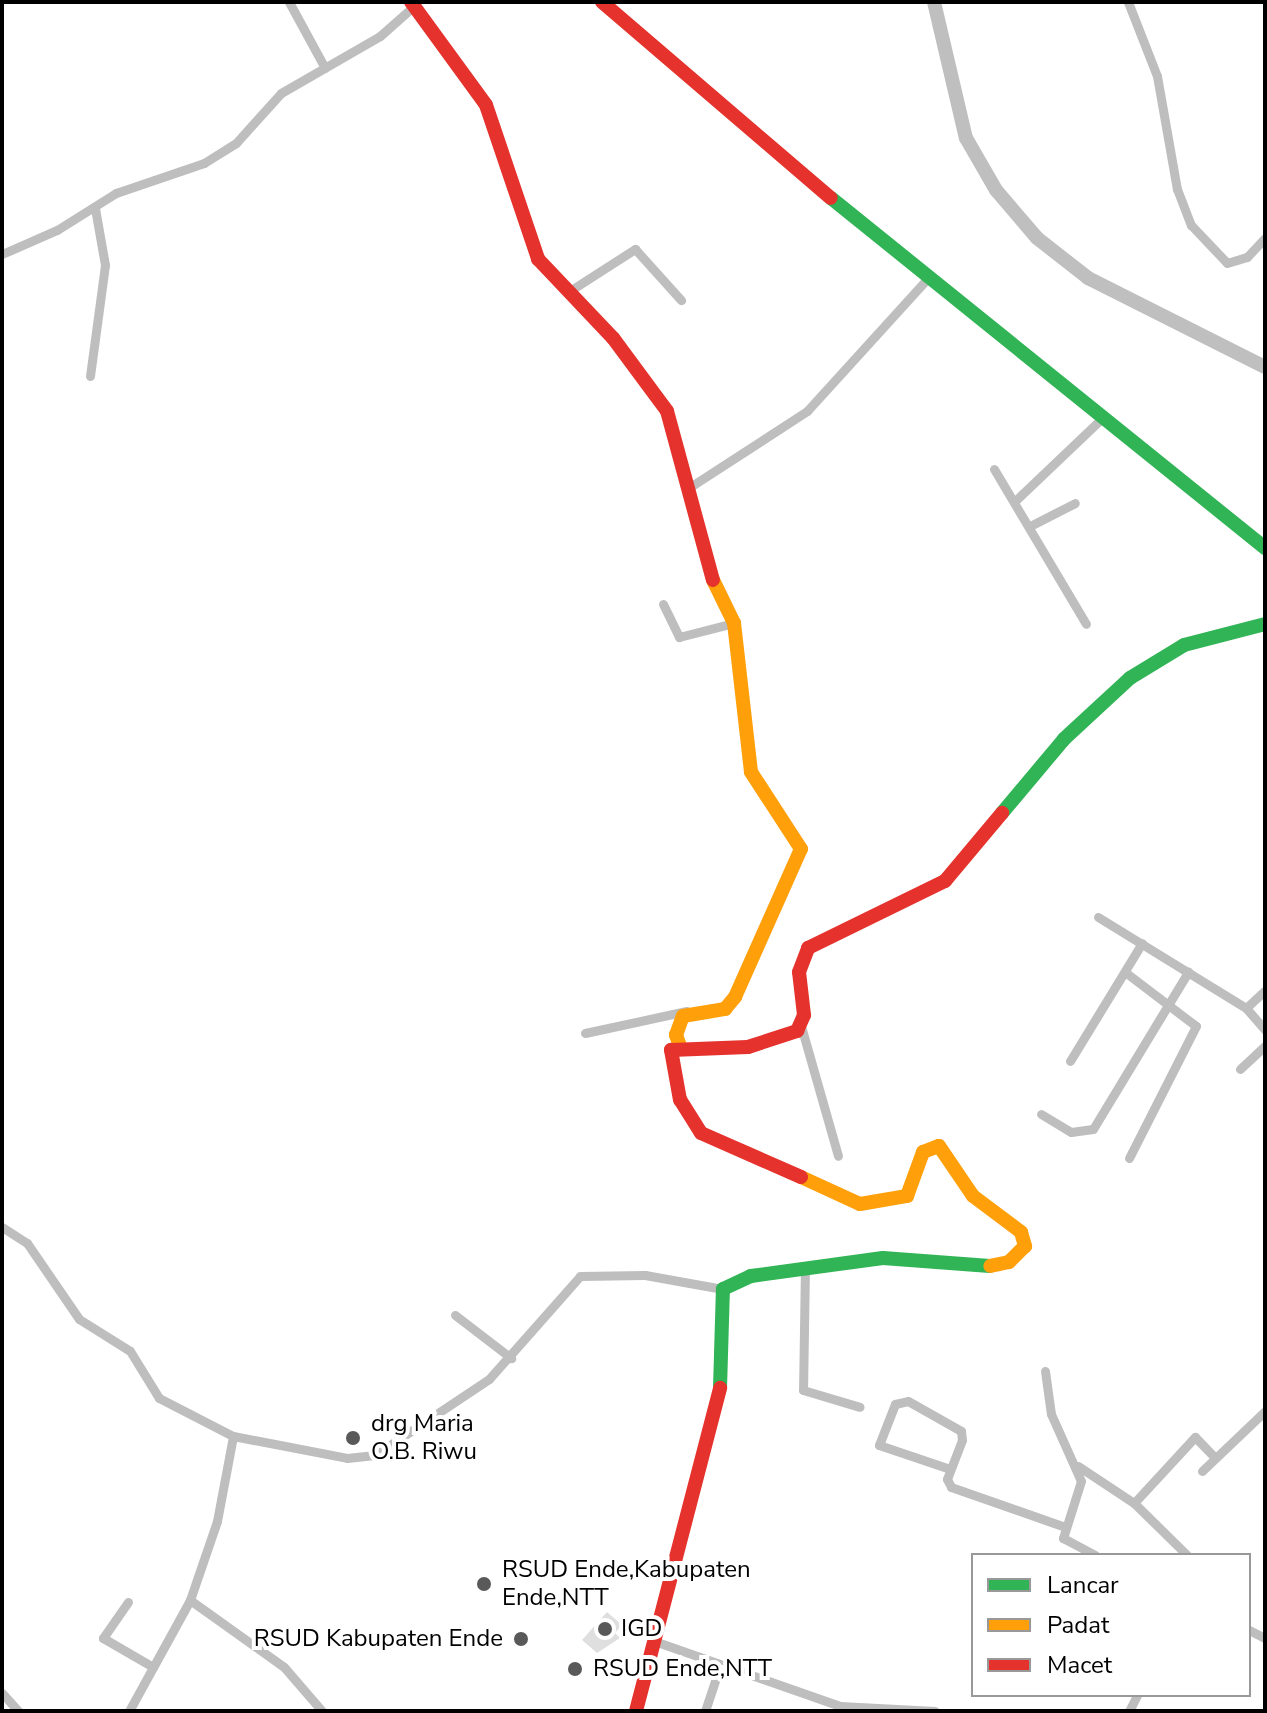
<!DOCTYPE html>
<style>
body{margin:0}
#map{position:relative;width:1267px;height:1713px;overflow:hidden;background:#fff;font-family:"Nunito Sans",sans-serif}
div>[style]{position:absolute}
.river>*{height:14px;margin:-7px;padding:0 7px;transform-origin:7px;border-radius:7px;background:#bfbfbf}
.building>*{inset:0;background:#dfdfdf}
.street>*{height:9px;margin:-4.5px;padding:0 4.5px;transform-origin:4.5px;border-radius:4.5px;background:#bebebe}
.fast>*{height:14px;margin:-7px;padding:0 7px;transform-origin:7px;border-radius:7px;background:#30b455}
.slow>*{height:14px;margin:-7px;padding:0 7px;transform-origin:7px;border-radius:7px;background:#ff9f0a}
.jam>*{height:14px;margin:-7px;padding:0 7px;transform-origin:7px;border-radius:7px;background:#e5322d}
.dots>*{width:22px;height:22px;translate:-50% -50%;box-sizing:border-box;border:4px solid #fff;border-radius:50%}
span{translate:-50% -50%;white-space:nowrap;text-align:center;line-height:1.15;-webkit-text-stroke:8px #fff;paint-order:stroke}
.poi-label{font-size:24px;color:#000}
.left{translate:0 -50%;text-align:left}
.right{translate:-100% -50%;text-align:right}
.frame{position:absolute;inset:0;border:4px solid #000;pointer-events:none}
.legend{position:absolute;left:971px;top:1553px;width:280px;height:144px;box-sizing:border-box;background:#fff;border:2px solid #999;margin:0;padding:10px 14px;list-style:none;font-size:24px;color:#000}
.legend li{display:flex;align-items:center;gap:16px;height:40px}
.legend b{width:40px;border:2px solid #999}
</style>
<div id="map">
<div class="river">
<i style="left:934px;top:2px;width:140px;rotate:76.8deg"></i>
<i style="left:966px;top:138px;width:60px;rotate:60deg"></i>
<i style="left:996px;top:190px;width:63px;rotate:49.5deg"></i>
<i style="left:1037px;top:238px;width:65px;rotate:38.1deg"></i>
<i style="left:1088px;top:278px;width:198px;rotate:26.7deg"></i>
</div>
<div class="building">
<i style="clip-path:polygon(607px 1612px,622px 1625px,615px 1633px,620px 1638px,597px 1653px,582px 1640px)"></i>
</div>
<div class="street">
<i style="left:289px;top:2px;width:75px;rotate:61.4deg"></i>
<i style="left:1128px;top:2px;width:79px;rotate:68.6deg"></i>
<i style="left:1157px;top:76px;width:115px;rotate:80deg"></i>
<i style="left:1177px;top:189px;width:39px;rotate:69deg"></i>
<i style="left:1191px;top:225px;width:52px;rotate:46.5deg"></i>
<i style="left:1227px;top:263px;width:21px;rotate:-17deg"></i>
<i style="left:1247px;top:257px;width:26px;rotate:-47deg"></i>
<i style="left:2px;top:254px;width:60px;rotate:-23.6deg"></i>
<i style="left:57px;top:230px;width:70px;rotate:-32.1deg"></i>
<i style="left:116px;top:193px;width:93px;rotate:-18.8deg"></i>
<i style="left:204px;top:163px;width:38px;rotate:-32deg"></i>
<i style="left:236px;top:143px;width:67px;rotate:-48deg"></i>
<i style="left:281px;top:93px;width:114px;rotate:-29.9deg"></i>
<i style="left:380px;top:36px;width:45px;rotate:-41.4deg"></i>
<i style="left:568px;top:292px;width:80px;rotate:-32.7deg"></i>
<i style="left:635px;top:249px;width:69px;rotate:48deg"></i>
<i style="left:90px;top:376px;width:112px;rotate:-82.3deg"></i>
<i style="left:105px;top:265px;width:58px;rotate:-100deg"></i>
<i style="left:994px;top:469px;width:180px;rotate:59.3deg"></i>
<i style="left:690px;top:487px;width:140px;rotate:-33deg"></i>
<i style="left:807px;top:411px;width:177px;rotate:-47.7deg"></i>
<i style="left:1015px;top:501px;width:116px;rotate:-43.6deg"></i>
<i style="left:1032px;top:525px;width:48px;rotate:-27.1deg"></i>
<i style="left:663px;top:604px;width:37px;rotate:64deg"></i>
<i style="left:679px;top:637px;width:57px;rotate:-14.3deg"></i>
<i style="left:1098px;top:917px;width:174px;rotate:31.6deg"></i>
<i style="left:1246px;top:1008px;width:29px;rotate:49deg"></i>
<i style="left:1125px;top:972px;width:89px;rotate:37.3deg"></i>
<i style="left:1196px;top:1026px;width:148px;rotate:116.9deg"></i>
<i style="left:1246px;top:1008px;width:26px;rotate:-43deg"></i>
<i style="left:801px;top:1026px;width:135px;rotate:74.1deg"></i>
<i style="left:585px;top:1033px;width:104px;rotate:-12.2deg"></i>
<i style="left:1070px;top:1061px;width:138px;rotate:-58.6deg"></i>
<i style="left:1240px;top:1069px;width:34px;rotate:-43deg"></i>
<i style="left:1041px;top:1114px;width:35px;rotate:31deg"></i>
<i style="left:1071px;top:1132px;width:22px;rotate:-8deg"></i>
<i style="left:1093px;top:1129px;width:184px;rotate:-58.8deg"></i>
<i style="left:2px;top:1227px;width:30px;rotate:33deg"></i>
<i style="left:27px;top:1243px;width:92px;rotate:55.6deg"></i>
<i style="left:79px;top:1319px;width:60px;rotate:32.1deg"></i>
<i style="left:130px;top:1351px;width:55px;rotate:58.3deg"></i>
<i style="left:159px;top:1398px;width:83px;rotate:27.2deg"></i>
<i style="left:805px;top:1266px;width:124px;rotate:90.9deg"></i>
<i style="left:803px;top:1390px;width:59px;rotate:16.6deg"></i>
<i style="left:455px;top:1315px;width:71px;rotate:37.5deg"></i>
<i style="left:1045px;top:1371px;width:43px;rotate:82.1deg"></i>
<i style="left:1051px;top:1414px;width:73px;rotate:65.9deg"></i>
<i style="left:1081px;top:1481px;width:60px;rotate:107.5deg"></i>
<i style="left:1063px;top:1538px;width:36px;rotate:28deg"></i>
<i style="left:1078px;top:1466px;width:67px;rotate:33.5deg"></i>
<i style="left:1134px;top:1503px;width:74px;rotate:44.5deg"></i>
<i style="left:950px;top:1469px;width:75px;rotate:-161.3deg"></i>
<i style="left:879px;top:1445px;width:44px;rotate:-68.7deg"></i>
<i style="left:895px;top:1404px;width:13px;rotate:-13deg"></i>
<i style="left:908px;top:1401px;width:61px;rotate:29.5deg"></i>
<i style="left:961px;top:1431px;width:9px;rotate:84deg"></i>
<i style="left:962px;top:1440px;width:42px;rotate:111deg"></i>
<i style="left:947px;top:1479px;width:9px;rotate:63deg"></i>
<i style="left:951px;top:1487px;width:121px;rotate:19.3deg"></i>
<i style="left:1202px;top:1471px;width:87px;rotate:-43.6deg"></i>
<i style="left:1134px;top:1503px;width:90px;rotate:-47.3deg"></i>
<i style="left:1195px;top:1437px;width:29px;rotate:46deg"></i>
<i style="left:190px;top:1600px;width:115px;rotate:35.5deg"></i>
<i style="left:284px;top:1667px;width:58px;rotate:49.2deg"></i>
<i style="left:128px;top:1602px;width:44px;rotate:124.8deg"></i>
<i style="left:103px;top:1638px;width:58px;rotate:30.1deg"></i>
<i style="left:1249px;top:1630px;width:18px;rotate:27deg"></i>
<i style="left:657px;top:1642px;width:194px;rotate:19.3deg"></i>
<i style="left:840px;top:1706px;width:95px;rotate:3deg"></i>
<i style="left:2px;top:1693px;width:24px;rotate:48deg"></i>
<i style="left:129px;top:1711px;width:127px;rotate:-61.2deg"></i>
<i style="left:190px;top:1600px;width:83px;rotate:-71.1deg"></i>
<i style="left:217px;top:1521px;width:86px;rotate:-79.3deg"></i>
<i style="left:233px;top:1436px;width:116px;rotate:10.9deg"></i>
<i style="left:347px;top:1458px;width:28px;rotate:-6deg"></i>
<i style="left:375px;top:1455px;width:137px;rotate:-33.7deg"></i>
<i style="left:489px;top:1379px;width:137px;rotate:-48.5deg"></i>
<i style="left:580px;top:1276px;width:65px;rotate:-0.9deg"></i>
<i style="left:645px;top:1275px;width:79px;rotate:10.2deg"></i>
<i style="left:705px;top:1711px;width:47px;rotate:-71.6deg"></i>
<i style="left:1129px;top:1711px;width:18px;rotate:-63deg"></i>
</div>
<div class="fast">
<i style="left:831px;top:198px;width:558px;rotate:38.88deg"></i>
<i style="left:1002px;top:813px;width:97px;rotate:-50deg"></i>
<i style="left:1064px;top:739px;width:90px;rotate:-42.7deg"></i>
<i style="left:1130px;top:678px;width:63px;rotate:-31.4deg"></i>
<i style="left:1184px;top:645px;width:84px;rotate:-14.5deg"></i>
<i style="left:720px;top:1388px;width:99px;rotate:-88.3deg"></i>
<i style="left:723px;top:1289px;width:31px;rotate:-25deg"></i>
<i style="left:751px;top:1276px;width:133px;rotate:-7.8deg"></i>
<i style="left:883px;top:1258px;width:107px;rotate:4.3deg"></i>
</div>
<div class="slow">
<i style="left:680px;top:1046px;width:12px;rotate:-110deg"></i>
<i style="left:676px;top:1035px;width:20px;rotate:-70deg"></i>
<i style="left:683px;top:1016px;width:43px;rotate:-9.5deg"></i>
<i style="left:725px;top:1009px;width:16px;rotate:-50deg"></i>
<i style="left:735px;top:997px;width:162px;rotate:-66deg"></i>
<i style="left:801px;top:849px;width:92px;rotate:-123deg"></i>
<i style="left:751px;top:772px;width:150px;rotate:-96.5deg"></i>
<i style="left:734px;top:623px;width:48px;rotate:-116deg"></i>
<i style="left:801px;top:1177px;width:65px;rotate:24.6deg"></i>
<i style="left:860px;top:1204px;width:48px;rotate:-9.7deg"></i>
<i style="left:907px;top:1196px;width:47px;rotate:-70deg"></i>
<i style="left:923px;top:1152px;width:17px;rotate:-21deg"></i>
<i style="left:939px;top:1146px;width:60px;rotate:55.8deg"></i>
<i style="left:973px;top:1196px;width:60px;rotate:36.9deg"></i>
<i style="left:1021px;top:1232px;width:15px;rotate:74deg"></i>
<i style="left:1025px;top:1246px;width:23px;rotate:135deg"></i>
<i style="left:1009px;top:1262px;width:19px;rotate:168deg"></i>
</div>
<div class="jam">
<i style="left:411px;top:2px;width:127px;rotate:53.9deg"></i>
<i style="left:486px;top:105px;width:163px;rotate:71.3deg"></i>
<i style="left:538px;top:259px;width:109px;rotate:46.5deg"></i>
<i style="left:613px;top:338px;width:91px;rotate:53.5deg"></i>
<i style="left:667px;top:411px;width:175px;rotate:74.8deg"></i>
<i style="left:602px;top:2px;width:301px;rotate:40.6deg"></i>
<i style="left:801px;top:1177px;width:109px;rotate:-156.3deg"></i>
<i style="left:701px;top:1133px;width:39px;rotate:-122deg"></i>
<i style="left:680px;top:1100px;width:51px;rotate:-100.2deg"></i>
<i style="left:671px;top:1050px;width:77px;rotate:-2.2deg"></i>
<i style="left:748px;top:1047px;width:52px;rotate:-18.1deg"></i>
<i style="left:797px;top:1031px;width:17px;rotate:-66deg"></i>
<i style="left:804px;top:1015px;width:43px;rotate:-96.6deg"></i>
<i style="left:799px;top:972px;width:26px;rotate:-69deg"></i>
<i style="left:808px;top:948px;width:153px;rotate:-26.1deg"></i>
<i style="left:945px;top:881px;width:89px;rotate:-50deg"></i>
<i style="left:636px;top:1711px;width:334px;rotate:-75.4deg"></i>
</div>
<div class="dots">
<i style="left:353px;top:1438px;background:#595959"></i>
<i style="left:484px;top:1584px;background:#595959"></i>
<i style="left:605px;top:1629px;background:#595959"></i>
<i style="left:521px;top:1639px;background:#595959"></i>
<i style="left:575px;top:1669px;background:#595959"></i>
</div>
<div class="poi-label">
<span class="left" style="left:371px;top:1438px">drg Maria<br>O.B. Riwu</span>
<span class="left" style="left:502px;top:1584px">RSUD Ende,Kabupaten<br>Ende,NTT</span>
<span class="left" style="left:621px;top:1629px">IGD</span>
<span class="right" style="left:503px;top:1639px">RSUD Kabupaten Ende</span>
<span class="left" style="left:593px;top:1669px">RSUD Ende,NTT</span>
</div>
<div class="frame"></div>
<ul class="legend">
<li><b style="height:10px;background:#30b455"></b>Lancar</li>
<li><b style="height:10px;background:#ff9f0a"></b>Padat</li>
<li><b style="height:10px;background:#e5322d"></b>Macet</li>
</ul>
</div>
